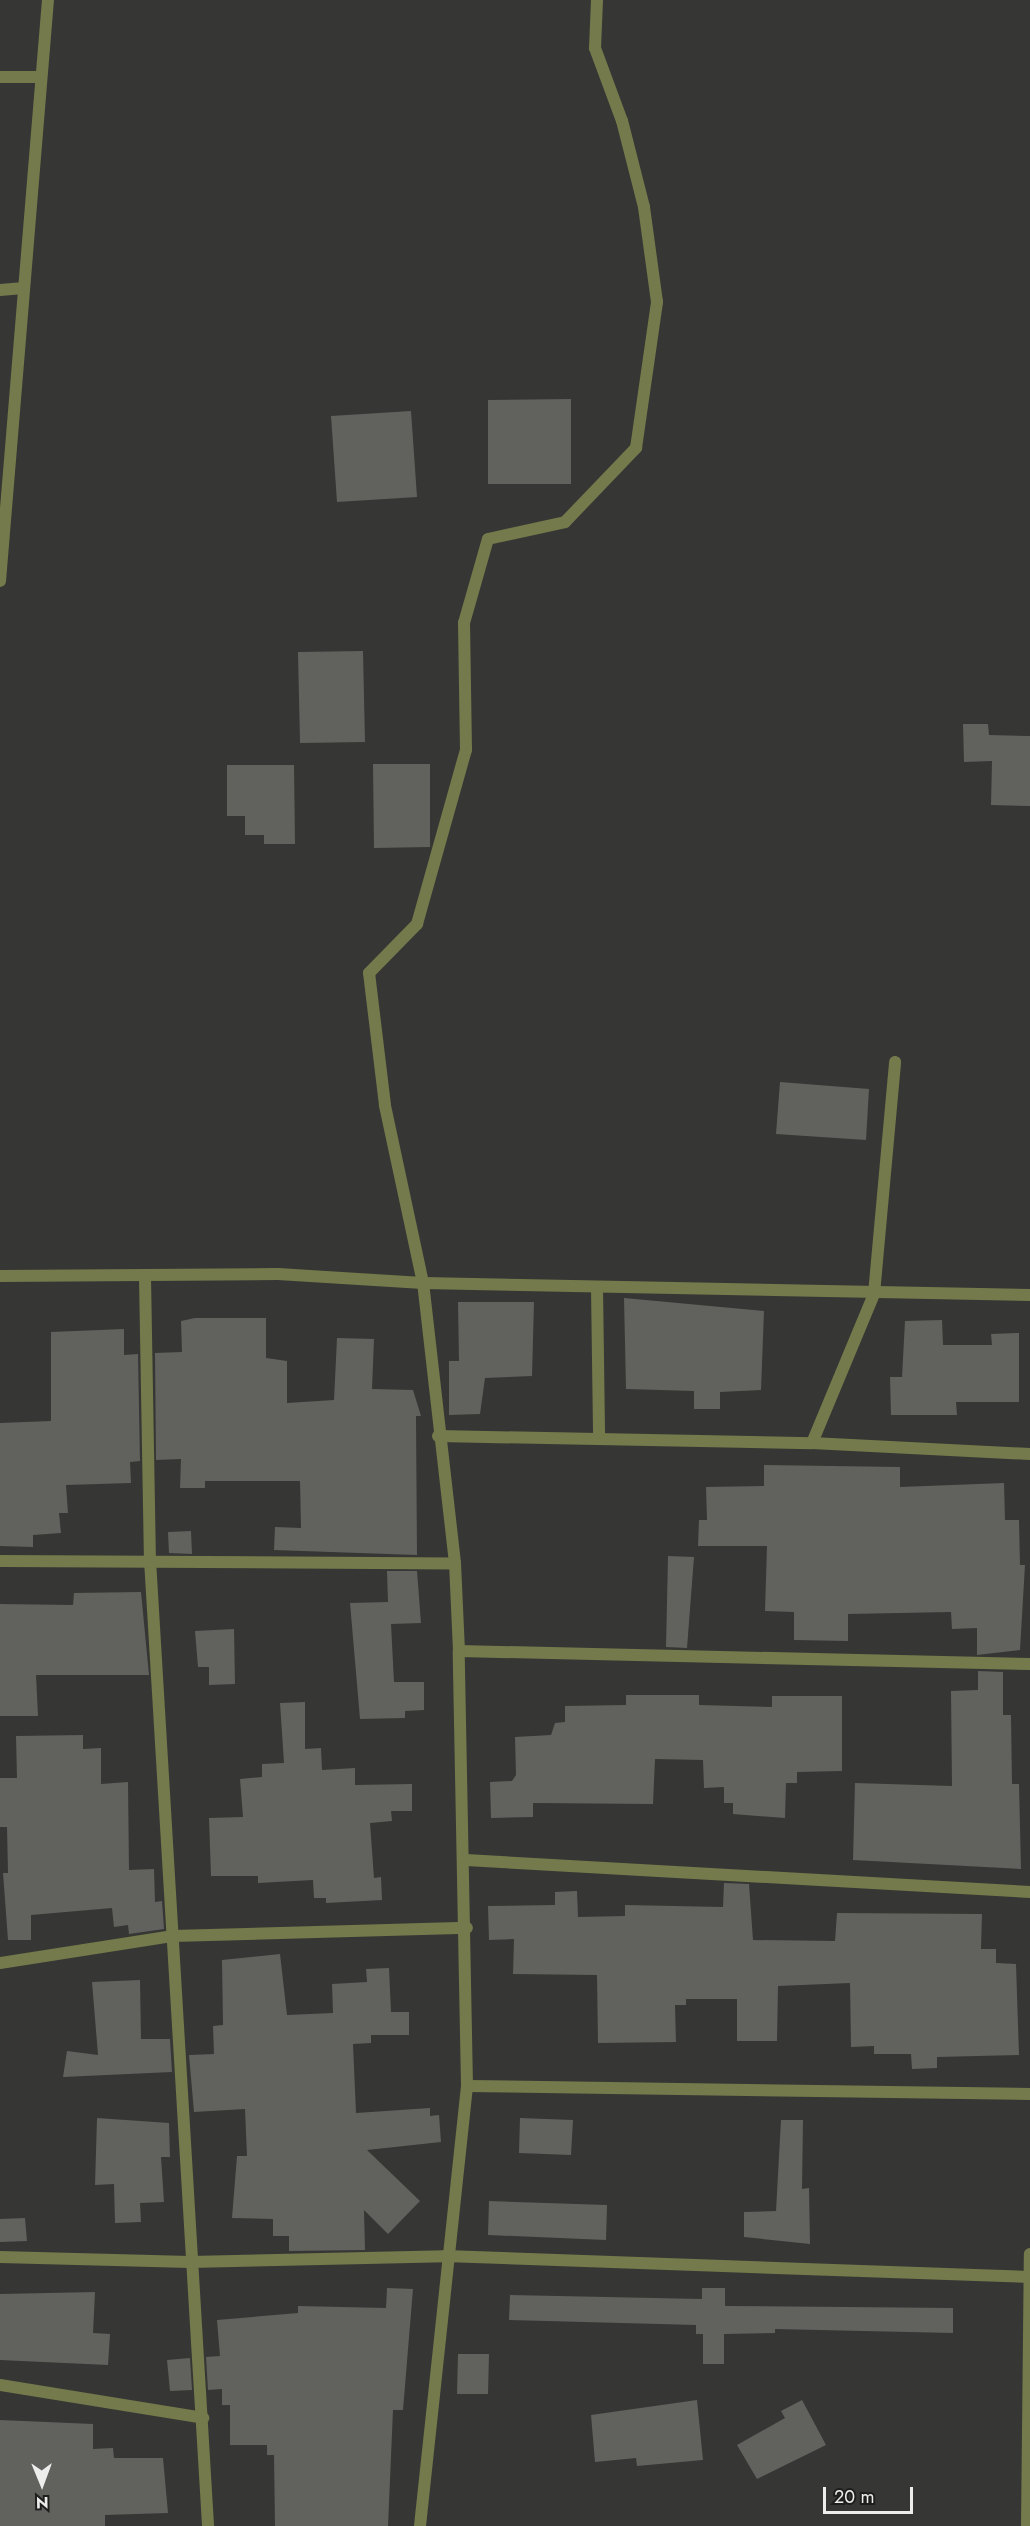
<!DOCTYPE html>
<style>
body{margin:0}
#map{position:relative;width:1030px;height:2526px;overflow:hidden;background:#363734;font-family:Jost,sans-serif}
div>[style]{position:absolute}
.building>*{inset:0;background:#61615e}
.street>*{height:12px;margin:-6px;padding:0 6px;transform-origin:6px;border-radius:6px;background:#747a4b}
span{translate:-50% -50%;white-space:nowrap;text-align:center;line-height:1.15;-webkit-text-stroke:4.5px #1e1e1d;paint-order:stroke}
.north{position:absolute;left:12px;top:2454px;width:60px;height:60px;-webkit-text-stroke:4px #1e1e1d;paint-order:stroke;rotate:179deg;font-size:16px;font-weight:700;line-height:24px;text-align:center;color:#edeeec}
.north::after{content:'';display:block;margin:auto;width:21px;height:27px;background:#edeeec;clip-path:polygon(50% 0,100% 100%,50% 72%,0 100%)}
.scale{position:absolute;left:823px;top:2487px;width:90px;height:27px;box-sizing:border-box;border:3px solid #edeeec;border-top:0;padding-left:8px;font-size:18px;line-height:21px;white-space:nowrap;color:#edeeec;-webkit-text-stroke:4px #1e1e1d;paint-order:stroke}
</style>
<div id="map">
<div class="building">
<i style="clip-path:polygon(571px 399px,571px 484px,488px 484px,488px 400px)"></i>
<i style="clip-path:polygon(411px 411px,417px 497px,337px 502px,331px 416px)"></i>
<i style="clip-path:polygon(363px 651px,365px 742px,300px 743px,298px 652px)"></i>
<i style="clip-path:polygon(963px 724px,988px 724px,989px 735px,1030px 736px,1030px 806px,991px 805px,992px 761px,964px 762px)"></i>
<i style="clip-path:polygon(373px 764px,430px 764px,430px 847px,374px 848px)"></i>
<i style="clip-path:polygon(227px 765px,294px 765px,295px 844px,264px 844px,264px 835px,245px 835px,245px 816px,227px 816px)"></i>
<i style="clip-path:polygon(780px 1082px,869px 1089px,866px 1140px,776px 1134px)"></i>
<i style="clip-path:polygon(624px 1298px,764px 1311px,761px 1390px,720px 1392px,720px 1409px,694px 1409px,694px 1391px,626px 1389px)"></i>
<i style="clip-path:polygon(458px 1302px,534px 1302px,532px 1376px,485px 1378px,480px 1414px,449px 1415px,449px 1361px,459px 1361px)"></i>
<i style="clip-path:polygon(195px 1318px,266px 1318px,266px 1358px,287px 1361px,287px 1403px,334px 1400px,337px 1338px,374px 1339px,372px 1389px,413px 1390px,421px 1416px,416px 1416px,417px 1555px,274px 1550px,275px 1527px,301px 1528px,300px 1481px,205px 1481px,205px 1488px,180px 1488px,181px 1459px,156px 1460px,155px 1353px,182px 1352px,181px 1321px)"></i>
<i style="clip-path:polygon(942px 1320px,943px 1345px,992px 1345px,991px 1334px,1019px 1333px,1019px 1402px,956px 1402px,957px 1415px,891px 1415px,890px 1377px,902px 1377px,905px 1321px)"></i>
<i style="clip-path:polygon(124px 1329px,124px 1355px,138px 1354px,140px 1461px,130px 1462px,131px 1483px,66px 1485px,68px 1513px,59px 1513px,61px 1533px,33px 1535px,33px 1547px,0 1546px,0 1423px,51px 1421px,51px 1332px)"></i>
<i style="clip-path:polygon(764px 1465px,900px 1467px,900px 1487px,1004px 1483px,1005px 1520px,1019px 1520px,1020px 1565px,1025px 1565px,1020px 1650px,977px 1655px,977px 1628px,952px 1629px,951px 1612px,848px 1614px,848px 1641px,794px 1640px,794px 1612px,765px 1611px,767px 1546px,698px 1546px,699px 1520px,707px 1520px,706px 1487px,764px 1486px)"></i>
<i style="clip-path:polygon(191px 1531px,192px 1554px,169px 1553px,168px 1532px)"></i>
<i style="clip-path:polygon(668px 1556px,694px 1557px,687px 1648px,666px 1647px)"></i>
<i style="clip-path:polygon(387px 1571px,417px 1571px,421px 1623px,391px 1624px,394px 1682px,424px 1682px,424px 1710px,405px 1711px,405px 1718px,360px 1719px,350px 1603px,388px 1602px)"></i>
<i style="clip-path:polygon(141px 1592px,149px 1675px,36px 1675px,38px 1716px,0 1716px,0 1604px,73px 1605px,74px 1593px)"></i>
<i style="clip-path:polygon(234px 1629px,235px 1684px,209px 1685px,209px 1667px,198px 1667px,195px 1631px)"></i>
<i style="clip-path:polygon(978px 1671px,1003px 1672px,1003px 1715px,1011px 1715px,1012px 1784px,1019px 1784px,1021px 1869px,853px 1860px,855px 1783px,952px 1786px,951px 1691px,978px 1690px)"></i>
<i style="clip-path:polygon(626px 1695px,699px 1695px,699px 1705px,772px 1707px,772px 1696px,842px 1696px,842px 1771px,797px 1772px,797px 1783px,786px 1783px,785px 1818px,733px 1814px,733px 1803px,724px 1803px,724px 1787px,704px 1788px,703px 1760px,655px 1759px,653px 1804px,533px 1803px,533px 1817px,491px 1818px,490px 1782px,512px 1781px,516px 1775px,515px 1737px,551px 1735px,555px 1723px,565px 1722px,565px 1706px,626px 1705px)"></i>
<i style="clip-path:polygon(305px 1702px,305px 1749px,321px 1748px,322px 1770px,355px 1768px,355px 1785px,412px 1784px,412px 1811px,391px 1811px,392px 1821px,370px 1823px,374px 1878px,381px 1877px,382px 1900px,326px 1903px,326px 1898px,314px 1898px,313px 1880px,258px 1883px,258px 1876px,211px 1876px,209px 1818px,243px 1817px,240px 1779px,262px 1777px,262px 1764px,284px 1763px,280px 1703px)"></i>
<i style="clip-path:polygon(83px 1735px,83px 1749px,101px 1748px,101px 1784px,128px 1782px,129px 1870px,154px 1869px,155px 1902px,162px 1901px,164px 1929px,129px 1934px,128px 1925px,114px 1927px,112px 1908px,31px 1915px,31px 1940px,8px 1940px,3px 1873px,8px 1873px,7px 1827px,0 1827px,0 1778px,17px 1778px,16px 1736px)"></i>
<i style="clip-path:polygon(724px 1883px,749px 1884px,753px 1940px,835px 1941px,837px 1913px,982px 1914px,981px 1949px,996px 1949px,996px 1963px,1016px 1964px,1019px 2055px,937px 2057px,937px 2068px,912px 2069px,911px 2054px,874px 2054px,874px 2046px,851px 2047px,850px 1983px,778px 1986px,777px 2041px,737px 2041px,737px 1999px,686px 1999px,686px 2005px,675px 2005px,676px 2042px,598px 2043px,597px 1975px,513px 1974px,514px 1939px,489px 1940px,488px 1906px,555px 1905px,555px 1892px,577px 1891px,578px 1917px,625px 1916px,625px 1905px,723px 1907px)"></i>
<i style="clip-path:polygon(280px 1954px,287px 2015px,333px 2013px,332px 1984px,367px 1982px,366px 1969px,389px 1968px,391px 2012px,409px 2012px,409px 2035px,371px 2035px,371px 2043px,353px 2044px,356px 2113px,430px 2108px,430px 2116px,439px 2115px,441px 2142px,367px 2150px,420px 2201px,388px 2234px,364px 2210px,365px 2250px,289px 2251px,289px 2236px,273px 2236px,273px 2219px,232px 2218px,237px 2156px,247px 2156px,245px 2109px,194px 2112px,189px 2055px,214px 2054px,213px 2026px,223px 2025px,222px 1960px)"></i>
<i style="clip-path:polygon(140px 1980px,141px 2039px,170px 2039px,172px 2072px,63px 2077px,67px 2051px,98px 2055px,92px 1982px)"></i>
<i style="clip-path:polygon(97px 2118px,169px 2123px,170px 2157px,161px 2157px,164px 2202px,140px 2203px,141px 2222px,115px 2223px,114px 2184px,95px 2185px)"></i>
<i style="clip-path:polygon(520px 2118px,573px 2120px,571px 2155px,519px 2153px)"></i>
<i style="clip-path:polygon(781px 2120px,803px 2120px,802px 2189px,809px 2188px,810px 2244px,744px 2237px,744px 2212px,776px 2211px)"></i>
<i style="clip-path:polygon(489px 2201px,607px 2205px,606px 2240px,488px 2235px)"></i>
<i style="clip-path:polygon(25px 2218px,27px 2241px,0 2242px,0 2219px)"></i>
<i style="clip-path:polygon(387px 2288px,413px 2289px,403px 2410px,393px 2410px,388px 2526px,275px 2526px,274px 2455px,267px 2455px,267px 2445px,230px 2445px,230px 2405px,222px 2405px,222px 2389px,208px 2390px,206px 2357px,220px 2356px,217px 2320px,298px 2313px,298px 2306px,386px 2308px)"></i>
<i style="clip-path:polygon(702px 2288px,725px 2288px,725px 2306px,953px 2308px,953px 2333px,775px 2329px,775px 2333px,724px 2334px,724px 2364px,703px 2364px,703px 2334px,696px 2334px,696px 2325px,509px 2320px,510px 2295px,702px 2299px)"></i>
<i style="clip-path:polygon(95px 2292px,93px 2333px,110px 2334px,108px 2365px,0 2360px,0 2294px)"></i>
<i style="clip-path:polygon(458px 2354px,489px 2354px,488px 2394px,457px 2394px)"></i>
<i style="clip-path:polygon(190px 2358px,192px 2390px,170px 2391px,167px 2360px)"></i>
<i style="clip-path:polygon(697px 2400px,703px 2460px,637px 2466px,636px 2458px,595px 2462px,591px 2415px)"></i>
<i style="clip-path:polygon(802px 2400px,826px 2445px,757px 2479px,737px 2445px,785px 2418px,781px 2411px)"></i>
<i style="clip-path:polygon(0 2420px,93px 2424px,93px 2449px,113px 2448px,114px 2458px,163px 2458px,168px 2513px,105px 2515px,105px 2526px,0 2526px)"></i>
</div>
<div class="street">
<i style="left:0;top:77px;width:41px"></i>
<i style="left:0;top:290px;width:24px;rotate:-5deg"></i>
<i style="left:0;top:581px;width:583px;rotate:-85.28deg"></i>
<i style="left:0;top:1276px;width:278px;rotate:-0.4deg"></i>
<i style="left:278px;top:1274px;width:145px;rotate:3.6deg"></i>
<i style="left:423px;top:1283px;width:607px;rotate:1.13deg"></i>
<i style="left:145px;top:1277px;width:283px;rotate:89deg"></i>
<i style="left:150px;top:1560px;width:968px;rotate:86.56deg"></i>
<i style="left:597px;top:1287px;width:151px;rotate:89.2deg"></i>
<i style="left:438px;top:1436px;width:374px;rotate:1.1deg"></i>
<i style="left:812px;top:1443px;width:218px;rotate:2.9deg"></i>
<i style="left:812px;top:1443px;width:161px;rotate:-67.4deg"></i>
<i style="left:874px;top:1294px;width:233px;rotate:-84.8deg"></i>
<i style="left:0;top:1561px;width:455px;rotate:0.3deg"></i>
<i style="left:459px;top:1651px;width:571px;rotate:1.3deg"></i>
<i style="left:466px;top:1860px;width:565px;rotate:3.25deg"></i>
<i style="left:0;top:1963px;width:174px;rotate:-8.9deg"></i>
<i style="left:172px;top:1936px;width:295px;rotate:-1.6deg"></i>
<i style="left:467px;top:2086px;width:563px;rotate:0.81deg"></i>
<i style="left:0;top:2257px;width:190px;rotate:1.5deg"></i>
<i style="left:190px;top:2262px;width:255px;rotate:-1.3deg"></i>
<i style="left:445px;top:2256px;width:585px;rotate:2.06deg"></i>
<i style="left:0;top:2385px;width:206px;rotate:9.2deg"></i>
<i style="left:420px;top:2526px;width:443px;rotate:-83.9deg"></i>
<i style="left:467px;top:2086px;width:435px;rotate:-91.1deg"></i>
<i style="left:459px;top:1651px;width:88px;rotate:-92.6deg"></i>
<i style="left:455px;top:1563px;width:282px;rotate:-96.5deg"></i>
<i style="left:423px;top:1283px;width:182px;rotate:-102.1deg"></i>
<i style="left:385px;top:1105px;width:133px;rotate:-96.9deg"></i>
<i style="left:369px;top:973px;width:69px;rotate:-45.6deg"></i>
<i style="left:417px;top:924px;width:181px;rotate:-74.3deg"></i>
<i style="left:466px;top:750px;width:127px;rotate:-90.9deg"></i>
<i style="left:464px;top:623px;width:87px;rotate:-74.1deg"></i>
<i style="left:488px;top:539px;width:79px;rotate:-12.4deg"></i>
<i style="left:565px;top:522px;width:103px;rotate:-46.2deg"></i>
<i style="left:636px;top:448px;width:148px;rotate:-81.8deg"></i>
<i style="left:657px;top:302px;width:96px;rotate:-97.8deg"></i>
<i style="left:644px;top:207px;width:89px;rotate:-104.3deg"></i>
<i style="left:622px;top:121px;width:78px;rotate:-110.3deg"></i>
<i style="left:595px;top:48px;width:48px;rotate:-87.6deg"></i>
<i style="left:1027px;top:2526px;width:272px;rotate:-89.4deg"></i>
</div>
<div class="north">N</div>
<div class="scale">20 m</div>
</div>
